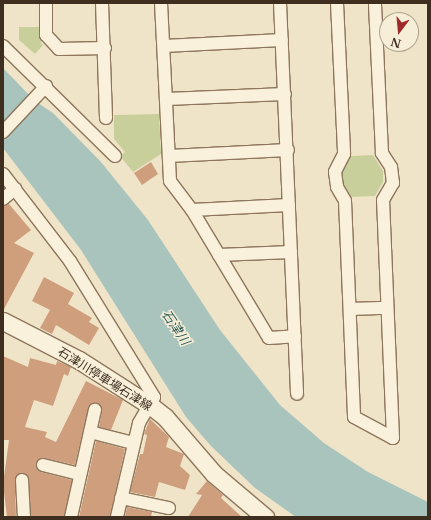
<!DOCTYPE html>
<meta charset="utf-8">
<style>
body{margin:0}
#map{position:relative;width:431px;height:520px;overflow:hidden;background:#f0e4c8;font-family:"Libre Baskerville","Noto Sans JP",serif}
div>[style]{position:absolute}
.green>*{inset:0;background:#c9cf9b}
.water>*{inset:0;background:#a9c4bc}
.building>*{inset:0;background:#cf9f7d}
.roads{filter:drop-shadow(1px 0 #8d765c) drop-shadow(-1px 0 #8d765c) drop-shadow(0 1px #8d765c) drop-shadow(0 -1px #8d765c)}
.street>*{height:12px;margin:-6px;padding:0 6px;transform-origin:6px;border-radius:6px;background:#faf1dc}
.secondary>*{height:17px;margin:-8.5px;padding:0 8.5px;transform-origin:8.5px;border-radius:8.5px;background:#faf1dc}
span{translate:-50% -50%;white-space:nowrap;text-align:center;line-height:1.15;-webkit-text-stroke:3px #f7eed8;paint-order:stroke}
.street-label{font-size:12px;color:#3d2e20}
.water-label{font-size:13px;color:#2f5d5a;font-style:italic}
.frame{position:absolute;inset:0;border:4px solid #3d2e20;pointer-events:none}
.north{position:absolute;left:379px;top:12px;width:40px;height:40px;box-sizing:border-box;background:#f7eed8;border:1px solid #ada18e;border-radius:50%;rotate:196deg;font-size:11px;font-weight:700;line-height:16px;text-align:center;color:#3d2e20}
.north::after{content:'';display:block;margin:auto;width:14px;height:18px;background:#9e2a2b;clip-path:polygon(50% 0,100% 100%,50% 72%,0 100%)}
</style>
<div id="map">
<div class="green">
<i style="clip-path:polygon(19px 27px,40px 27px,41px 43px,43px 45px,35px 54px,19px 40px)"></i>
<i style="clip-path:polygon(159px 114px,161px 154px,133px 172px,120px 156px,125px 152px,114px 139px,114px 115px)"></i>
<i style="clip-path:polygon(373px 155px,383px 171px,383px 182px,375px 196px,351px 197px,343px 183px,342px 172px,351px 156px)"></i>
</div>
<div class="water">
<i style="clip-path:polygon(3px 68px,35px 101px,53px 113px,101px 162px,148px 220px,220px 330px,280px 405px,324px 443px,368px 472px,428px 502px,428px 517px,296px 517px,255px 488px,211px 446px,186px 417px,81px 250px,3px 148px)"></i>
</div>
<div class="building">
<i style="clip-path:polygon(151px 162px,158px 174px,142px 185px,134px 173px)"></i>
<i style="clip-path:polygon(9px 204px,31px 230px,14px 243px,34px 253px,3px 311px,3px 206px)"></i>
<i style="clip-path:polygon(44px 277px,74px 293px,68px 304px,92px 318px,89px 322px,99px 328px,89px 345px,56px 325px,52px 334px,40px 328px,50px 310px,32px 301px)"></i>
<i style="clip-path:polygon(3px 356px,28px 367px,30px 358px,56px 365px,57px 361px,71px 367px,68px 376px,64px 374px,53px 406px,34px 400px,25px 427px,47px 432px,45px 437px,56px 442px,86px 381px,123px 400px,111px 430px,99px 427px,102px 411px,100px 405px,93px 403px,89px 405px,75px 465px,44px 458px,36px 463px,36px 467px,41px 472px,72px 480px,64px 517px,31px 517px,29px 479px,22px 473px,18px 474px,15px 480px,16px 517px,7px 517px,3px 484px,9px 440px,3px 440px)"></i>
<i style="clip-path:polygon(150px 419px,169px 437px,166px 447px,184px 454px,180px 466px,190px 475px,185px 490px,159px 482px,155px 497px,130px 492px,140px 454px,143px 454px,147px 435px,144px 434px)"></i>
<i style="clip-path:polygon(96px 441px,125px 449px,110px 517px,79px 517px)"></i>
<i style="clip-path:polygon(207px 481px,223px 495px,221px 498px,242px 517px,188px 517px,202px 495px,196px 494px)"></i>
<i style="clip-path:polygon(127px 507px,152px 512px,151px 517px,125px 517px)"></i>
</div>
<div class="roads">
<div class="street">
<i style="left:46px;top:3px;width:32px;rotate:90deg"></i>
<i style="left:46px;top:35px;width:19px;rotate:47deg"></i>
<i style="left:59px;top:49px;width:46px;rotate:-1.2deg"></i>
<i style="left:102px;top:3px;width:115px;rotate:88deg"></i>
<i style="left:161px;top:3px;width:178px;rotate:87.1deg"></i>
<i style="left:170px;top:181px;width:36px;rotate:53deg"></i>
<i style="left:192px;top:210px;width:149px;rotate:59deg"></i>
<i style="left:269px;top:338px;width:26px;rotate:-4deg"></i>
<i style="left:280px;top:3px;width:391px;rotate:87.5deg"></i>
<i style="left:337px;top:3px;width:151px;rotate:87.3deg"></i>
<i style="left:344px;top:154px;width:20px;rotate:117deg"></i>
<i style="left:335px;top:172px;width:15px;rotate:82deg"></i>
<i style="left:337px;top:187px;width:16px;rotate:60deg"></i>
<i style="left:345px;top:201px;width:216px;rotate:87.6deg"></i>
<i style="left:354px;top:417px;width:44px;rotate:28.3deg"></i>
<i style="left:393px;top:438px;width:238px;rotate:-92.4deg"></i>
<i style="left:383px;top:200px;width:20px;rotate:-60deg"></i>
<i style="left:393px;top:183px;width:16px;rotate:-97deg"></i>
<i style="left:391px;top:167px;width:17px;rotate:-123deg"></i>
<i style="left:382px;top:153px;width:150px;rotate:-92.7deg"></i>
<i style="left:3px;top:46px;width:157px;rotate:44.5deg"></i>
<i style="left:164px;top:46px;width:118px;rotate:-2.9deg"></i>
<i style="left:167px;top:99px;width:118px;rotate:-2.4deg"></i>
<i style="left:3px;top:132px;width:63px;rotate:-46.9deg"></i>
<i style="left:169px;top:156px;width:119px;rotate:-2.9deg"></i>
<i style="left:3px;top:174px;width:110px;rotate:52.4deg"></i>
<i style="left:70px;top:261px;width:160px;rotate:58.3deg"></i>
<i style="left:154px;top:397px;width:30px;rotate:120deg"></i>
<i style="left:139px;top:423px;width:97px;rotate:103.2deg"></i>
<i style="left:3px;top:199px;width:16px;rotate:-40deg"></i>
<i style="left:192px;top:210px;width:97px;rotate:-3deg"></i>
<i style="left:219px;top:255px;width:72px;rotate:-2.4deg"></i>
<i style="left:350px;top:309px;width:37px;rotate:-2deg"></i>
<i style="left:90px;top:432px;width:44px;rotate:14.3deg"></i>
<i style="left:43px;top:465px;width:38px;rotate:14deg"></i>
<i style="left:22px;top:480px;width:37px;rotate:87deg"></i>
<i style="left:121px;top:498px;width:49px;rotate:11.8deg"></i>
<i style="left:71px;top:517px;width:110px;rotate:-77.4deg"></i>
</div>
<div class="secondary">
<i style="left:3px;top:321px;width:85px;rotate:27.2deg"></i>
<i style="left:79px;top:360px;width:85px;rotate:32.6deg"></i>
<i style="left:151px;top:406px;width:18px;rotate:38deg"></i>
<i style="left:165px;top:417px;width:75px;rotate:49.3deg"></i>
<i style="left:214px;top:474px;width:67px;rotate:40.1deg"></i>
</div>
</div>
<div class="street-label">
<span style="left:105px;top:379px;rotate:32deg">石津川停車場石津線</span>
</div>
<div class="water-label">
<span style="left:175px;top:328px;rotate:56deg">石津川</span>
</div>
<div class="frame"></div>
<div class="north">N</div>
</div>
